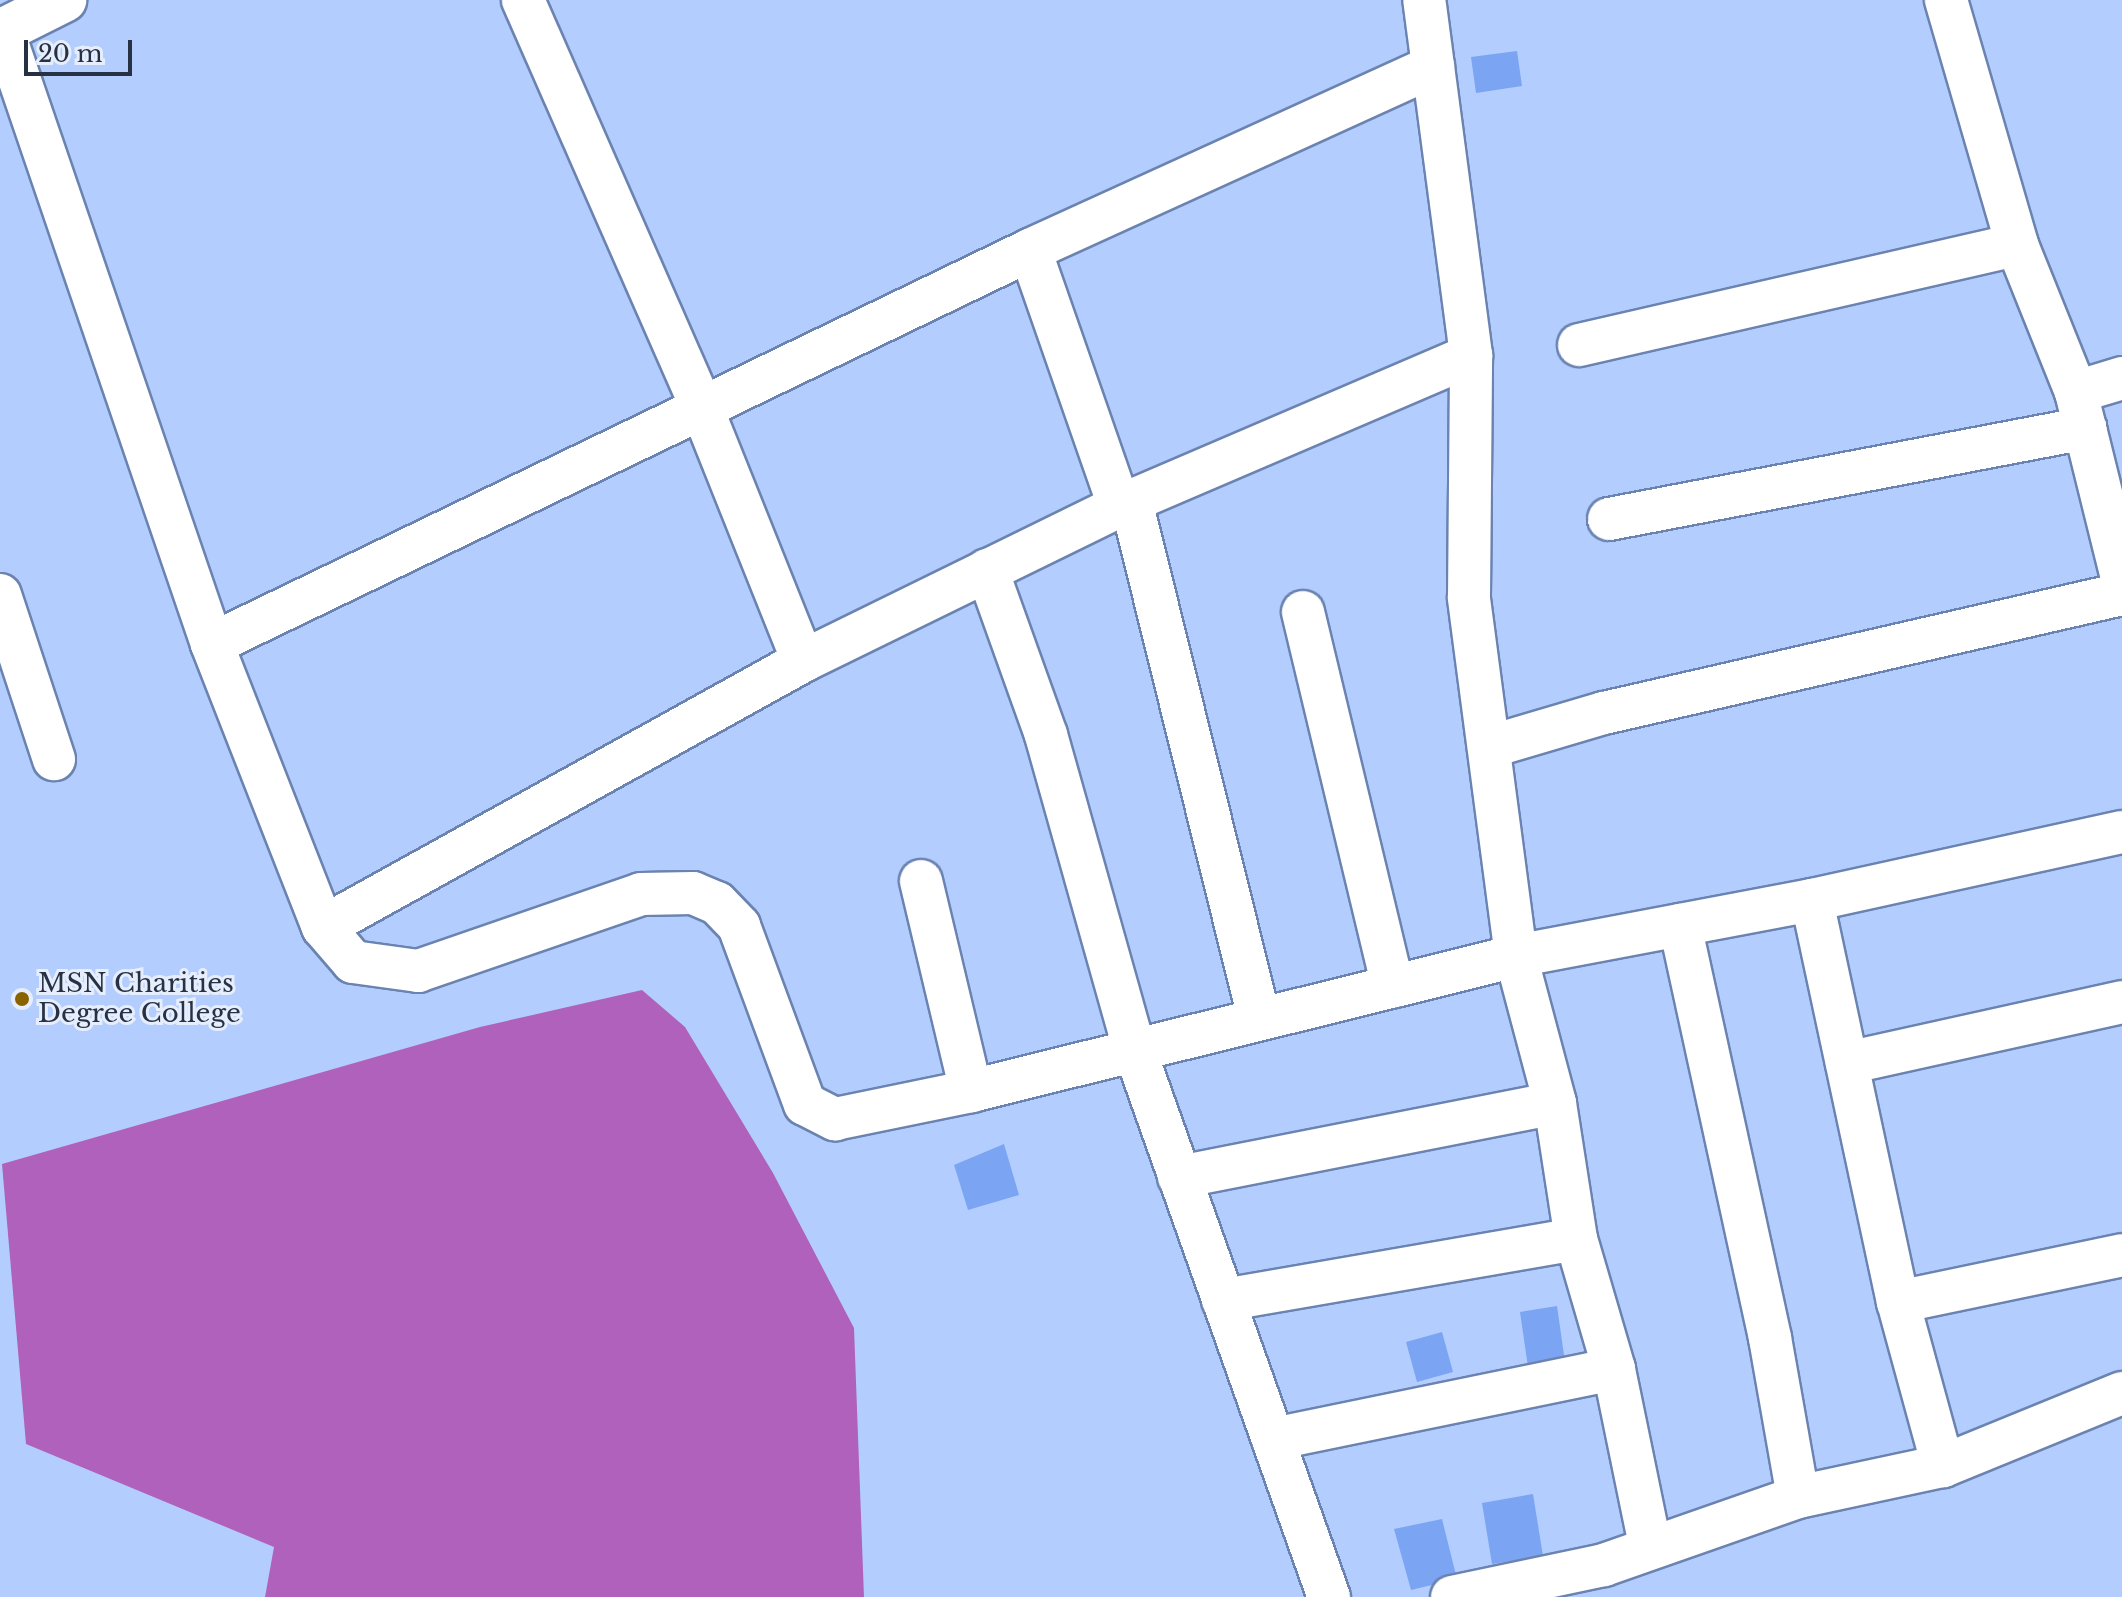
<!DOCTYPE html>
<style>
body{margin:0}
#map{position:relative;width:2122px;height:1597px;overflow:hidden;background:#b3cefe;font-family:"Libre Baskerville",serif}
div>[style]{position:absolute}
.water>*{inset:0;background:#b061bb}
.building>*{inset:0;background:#7ba4f3}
.roads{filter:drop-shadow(2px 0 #6b83b0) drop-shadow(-2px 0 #6b83b0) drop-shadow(0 2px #6b83b0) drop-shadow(0 -2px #6b83b0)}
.street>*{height:42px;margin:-21px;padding:0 21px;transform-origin:21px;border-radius:21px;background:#fff}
.highway>*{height:44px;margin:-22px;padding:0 22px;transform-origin:22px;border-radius:22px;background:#fff}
.dots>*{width:22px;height:22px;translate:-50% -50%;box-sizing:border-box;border:4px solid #e6eefd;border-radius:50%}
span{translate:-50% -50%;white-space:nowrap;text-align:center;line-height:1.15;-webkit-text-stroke:6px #e6eefd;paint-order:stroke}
.poi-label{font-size:26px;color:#273144}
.left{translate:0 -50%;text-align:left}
.scale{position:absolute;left:24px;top:40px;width:108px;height:36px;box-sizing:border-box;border:4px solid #273144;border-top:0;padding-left:10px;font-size:24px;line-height:28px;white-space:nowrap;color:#273144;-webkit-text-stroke:6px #e6eefd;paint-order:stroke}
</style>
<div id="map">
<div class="water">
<i style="clip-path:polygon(642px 990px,685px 1027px,773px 1173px,854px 1328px,864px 1597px,265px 1597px,274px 1547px,26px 1444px,2px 1164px,480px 1027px)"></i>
</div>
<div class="building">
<i style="clip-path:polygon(1517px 51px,1522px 86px,1476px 93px,1471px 57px)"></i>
<i style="clip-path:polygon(1004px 1144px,1019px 1195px,968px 1210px,954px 1165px)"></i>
<i style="clip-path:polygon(1557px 1306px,1565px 1362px,1528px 1367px,1520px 1312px)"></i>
<i style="clip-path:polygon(1442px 1332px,1453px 1372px,1417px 1382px,1406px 1342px)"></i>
<i style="clip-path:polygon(1533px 1494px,1543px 1556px,1492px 1564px,1482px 1503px)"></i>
<i style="clip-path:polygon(1442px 1519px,1457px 1579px,1411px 1590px,1394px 1529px)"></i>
</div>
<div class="roads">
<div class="street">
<i style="left:523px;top:0;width:449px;rotate:66.3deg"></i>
<i style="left:703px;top:411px;width:269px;rotate:68.2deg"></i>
<i style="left:1946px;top:0;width:255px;rotate:73.8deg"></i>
<i style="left:2017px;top:245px;width:158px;rotate:68.1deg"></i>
<i style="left:2076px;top:392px;width:192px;rotate:76.1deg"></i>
<i style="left:3px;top:31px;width:648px;rotate:71.17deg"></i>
<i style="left:212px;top:644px;width:304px;rotate:68.6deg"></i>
<i style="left:323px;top:927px;width:46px;rotate:49.4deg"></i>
<i style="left:353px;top:962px;width:66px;rotate:7.9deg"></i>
<i style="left:418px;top:971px;width:236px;rotate:-19deg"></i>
<i style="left:641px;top:894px;width:52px;rotate:-1.1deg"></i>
<i style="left:693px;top:893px;width:26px;rotate:23deg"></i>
<i style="left:717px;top:903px;width:32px;rotate:46deg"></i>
<i style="left:739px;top:926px;width:190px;rotate:69.7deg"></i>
<i style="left:805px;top:1104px;width:34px;rotate:27deg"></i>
<i style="left:835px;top:1119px;width:139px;rotate:-11.6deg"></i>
<i style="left:971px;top:1091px;width:561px;rotate:-13.91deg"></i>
<i style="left:1516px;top:956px;width:362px;rotate:-97.5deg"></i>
<i style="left:1469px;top:597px;width:242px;rotate:-89.5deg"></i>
<i style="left:1471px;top:355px;width:358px;rotate:-97.5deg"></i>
<i style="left:1030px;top:250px;width:271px;rotate:70.8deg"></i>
<i style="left:1119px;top:506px;width:13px;rotate:-23deg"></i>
<i style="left:1131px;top:501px;width:533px;rotate:76.09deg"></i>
<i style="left:1579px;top:345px;width:449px;rotate:-12.9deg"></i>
<i style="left:2076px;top:392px;width:48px;rotate:-16.9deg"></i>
<i style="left:1131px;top:501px;width:370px;rotate:-23.2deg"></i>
<i style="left:1609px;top:519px;width:485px;rotate:-10.8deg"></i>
<i style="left:987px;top:570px;width:175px;rotate:70.3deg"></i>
<i style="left:1046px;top:735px;width:325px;rotate:74.3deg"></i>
<i style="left:1134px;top:1048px;width:583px;rotate:70.45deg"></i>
<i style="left:0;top:595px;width:173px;rotate:71.8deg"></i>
<i style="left:1303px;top:612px;width:385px;rotate:76.5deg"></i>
<i style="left:212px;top:644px;width:908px;rotate:-25.72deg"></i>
<i style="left:1030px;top:250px;width:443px;rotate:-24.5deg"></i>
<i style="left:1489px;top:747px;width:120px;rotate:-16.5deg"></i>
<i style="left:1604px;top:713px;width:531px;rotate:-12.94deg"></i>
<i style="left:921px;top:881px;width:216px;rotate:76.6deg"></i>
<i style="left:1680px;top:925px;width:423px;rotate:77.7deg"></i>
<i style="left:1770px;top:1338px;width:161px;rotate:80deg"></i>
<i style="left:323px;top:927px;width:549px;rotate:-28.99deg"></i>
<i style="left:803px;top:661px;width:352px;rotate:-26.1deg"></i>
<i style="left:1847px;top:1063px;width:282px;rotate:-12.5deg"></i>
<i style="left:1179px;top:1177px;width:383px;rotate:-11.1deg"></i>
<i style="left:1223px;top:1300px;width:358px;rotate:-9.8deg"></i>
<i style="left:1898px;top:1302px;width:229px;rotate:-11.8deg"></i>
<i style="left:1273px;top:1439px;width:348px;rotate:-11.6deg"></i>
<i style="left:1943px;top:1466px;width:193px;rotate:-22.2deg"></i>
<i style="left:1650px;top:1545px;width:180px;rotate:-101.6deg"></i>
<i style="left:1614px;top:1369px;width:135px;rotate:-106.3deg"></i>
<i style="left:1576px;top:1239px;width:138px;rotate:-98.8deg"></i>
<i style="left:1555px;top:1103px;width:152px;rotate:-104.9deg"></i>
<i style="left:1516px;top:956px;width:301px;rotate:-10.7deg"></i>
<i style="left:1812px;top:900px;width:317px;rotate:-12.4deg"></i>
<i style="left:1452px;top:1597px;width:155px;rotate:-11.9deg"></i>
<i style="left:1604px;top:1565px;width:206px;rotate:-19.3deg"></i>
<i style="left:1798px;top:1497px;width:148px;rotate:-12.1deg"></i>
<i style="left:1943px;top:1466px;width:170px;rotate:-105.3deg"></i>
<i style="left:1898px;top:1302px;width:411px;rotate:-102.1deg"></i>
</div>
<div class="highway">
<i style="left:0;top:32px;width:72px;rotate:-26.6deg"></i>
</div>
</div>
<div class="dots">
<i style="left:22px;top:999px;background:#896300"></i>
</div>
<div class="poi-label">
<span class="left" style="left:38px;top:999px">MSN Charities<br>Degree College</span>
</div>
<div class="scale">20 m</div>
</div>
